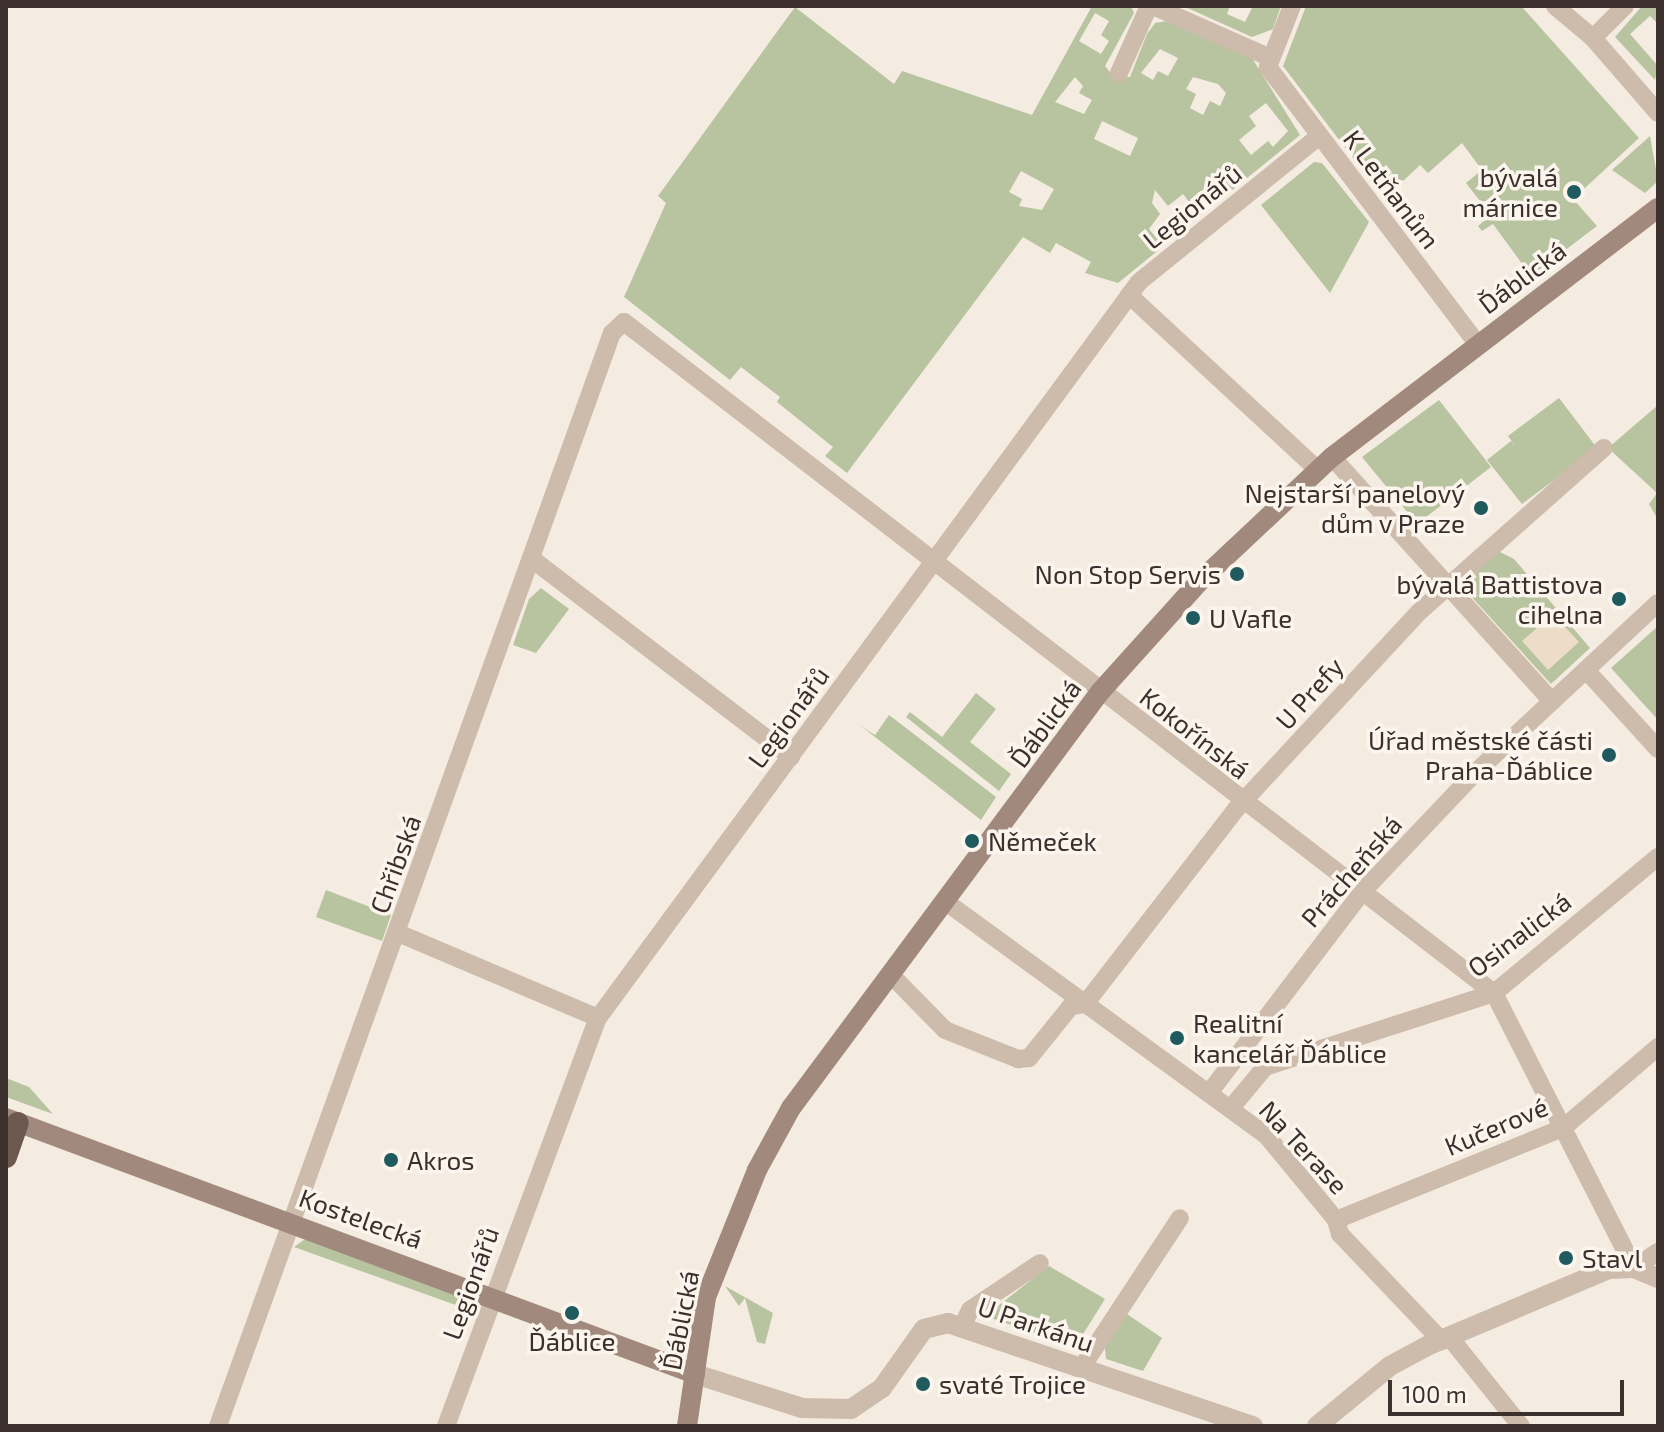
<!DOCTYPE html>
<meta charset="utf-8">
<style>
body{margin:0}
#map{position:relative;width:1664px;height:1432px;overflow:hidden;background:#f4ebe1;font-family:"Exo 2",sans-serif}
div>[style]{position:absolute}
.green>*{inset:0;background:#b8c4a0}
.plaza>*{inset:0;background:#ecdcc8}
.minor>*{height:18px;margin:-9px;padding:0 9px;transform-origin:9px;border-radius:9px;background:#cdbbac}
.tertiary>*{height:20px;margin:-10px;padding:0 10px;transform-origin:10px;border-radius:10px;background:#cdbbac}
.secondary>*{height:20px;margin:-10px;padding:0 10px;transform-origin:10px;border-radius:10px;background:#a18a7d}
.trunk>*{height:22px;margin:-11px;padding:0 11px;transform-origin:11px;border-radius:11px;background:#6c584f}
.dots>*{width:22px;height:22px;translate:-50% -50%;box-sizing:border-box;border:4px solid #fbf5ee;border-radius:50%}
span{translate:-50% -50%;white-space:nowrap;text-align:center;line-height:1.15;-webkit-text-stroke:7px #fbf5ee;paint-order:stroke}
.poi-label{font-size:26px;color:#3b302b}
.right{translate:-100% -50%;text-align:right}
.left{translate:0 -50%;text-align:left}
.street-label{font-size:26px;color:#3b302b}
.frame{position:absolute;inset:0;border:8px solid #3b302b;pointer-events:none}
.scale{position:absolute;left:1388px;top:1380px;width:236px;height:36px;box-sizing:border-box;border:4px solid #3b302b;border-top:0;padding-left:10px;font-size:24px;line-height:28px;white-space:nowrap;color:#3b302b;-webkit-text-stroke:6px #fbf5ee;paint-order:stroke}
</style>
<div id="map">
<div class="green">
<i style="clip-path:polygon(evenodd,1092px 6px,1131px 6px,1134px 13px,1105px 66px,1114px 77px,1130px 77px,1147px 34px,1155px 23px,1167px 21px,1252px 58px,1300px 135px,1118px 283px,1085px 273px,1091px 262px,1056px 243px,1050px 253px,1023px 237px,847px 473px,825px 456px,833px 447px,777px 402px,780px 397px,741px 367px,730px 380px,624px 297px,666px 203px,658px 196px,795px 7px,894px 84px,902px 71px,1032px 115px,1092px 6px,1095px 13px,1109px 21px,1101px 35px,1109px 41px,1101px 54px,1079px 41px,1095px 13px,1092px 6px,1160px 49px,1178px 58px,1168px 76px,1158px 71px,1153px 80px,1141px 73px,1160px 49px,1092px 6px,1075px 77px,1083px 86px,1079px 93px,1092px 100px,1084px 114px,1055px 102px,1075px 77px,1092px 6px,1193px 77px,1218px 84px,1226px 93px,1220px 106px,1210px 101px,1203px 115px,1190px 108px,1196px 94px,1186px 89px,1193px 77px,1092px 6px,1266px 103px,1288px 131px,1273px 147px,1268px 141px,1251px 155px,1239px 140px,1256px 126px,1249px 116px,1266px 103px,1092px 6px,1102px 121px,1138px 138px,1130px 156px,1094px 139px,1102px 121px,1092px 6px,1021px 171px,1054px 189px,1042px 210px,1019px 206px,1022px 199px,1009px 192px,1021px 171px,1092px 6px,1155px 190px,1168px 206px,1183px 194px,1195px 210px,1158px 240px,1149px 229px,1160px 214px,1152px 203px,1155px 190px)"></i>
<i style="clip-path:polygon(1183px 6px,1230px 6px,1227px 14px,1245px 22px,1253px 6px,1281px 6px,1273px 29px,1252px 37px)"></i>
<i style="clip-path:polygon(1306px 6px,1521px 6px,1639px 138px,1573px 199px,1597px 226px,1531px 276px,1493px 224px,1482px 231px,1478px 226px,1491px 215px,1466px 183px,1482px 170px,1462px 143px,1428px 173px,1420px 165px,1384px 199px,1283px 66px)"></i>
<i style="clip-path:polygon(1642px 6px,1658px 6px,1658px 24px,1650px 16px,1630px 34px,1658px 66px,1655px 80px,1615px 37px)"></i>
<i style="clip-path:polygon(1650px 136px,1658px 181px,1645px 193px,1612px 170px)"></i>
<i style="clip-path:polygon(1314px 162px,1322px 163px,1369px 222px,1330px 293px,1261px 205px)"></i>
<i style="clip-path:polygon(1559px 398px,1597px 448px,1522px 504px,1487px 460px,1511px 441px,1516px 447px,1508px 436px)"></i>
<i style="clip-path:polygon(1439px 400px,1491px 467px,1417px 524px,1362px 457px)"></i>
<i style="clip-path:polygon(1658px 405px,1658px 520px,1649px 504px,1657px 493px,1608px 448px)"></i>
<i style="clip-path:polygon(1498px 551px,1514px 559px,1590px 648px,1551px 684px,1468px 593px,1466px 582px)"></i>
<i style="clip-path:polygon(541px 588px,569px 609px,536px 653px,513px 645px,529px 599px)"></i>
<i style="clip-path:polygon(1658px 626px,1658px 720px,1611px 668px)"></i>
<i style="clip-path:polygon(976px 693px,996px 709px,970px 742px,1011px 774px,999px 791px,906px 717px,910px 712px,942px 737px)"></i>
<i style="clip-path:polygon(889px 715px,996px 797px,981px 820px,861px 726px,875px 735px)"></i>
<i style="clip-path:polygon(326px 890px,391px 915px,382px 941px,316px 917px)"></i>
<i style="clip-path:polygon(6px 1078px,29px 1087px,53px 1114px,6px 1097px)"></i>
<i style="clip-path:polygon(308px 1237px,476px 1299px,478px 1313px,294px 1247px)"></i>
<i style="clip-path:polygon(1049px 1266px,1105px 1299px,1075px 1347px,985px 1316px)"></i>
<i style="clip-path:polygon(725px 1286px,773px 1313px,765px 1344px,757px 1342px,745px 1298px,739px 1306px)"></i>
<i style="clip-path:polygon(1127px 1314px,1162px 1338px,1143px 1371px,1106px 1359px,1105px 1347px)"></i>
</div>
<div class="plaza">
<i style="clip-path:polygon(1553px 614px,1579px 642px,1548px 670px,1522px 641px)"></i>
</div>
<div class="minor">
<i style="left:1153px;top:6px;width:129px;rotate:23.8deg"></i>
<i style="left:1292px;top:6px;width:66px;rotate:111.5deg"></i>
<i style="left:1268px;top:67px;width:346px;rotate:52.9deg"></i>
<i style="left:1555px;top:6px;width:50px;rotate:40.1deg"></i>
<i style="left:1593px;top:38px;width:99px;rotate:49.1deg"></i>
<i style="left:1593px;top:38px;width:45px;rotate:-45deg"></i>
<i style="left:1119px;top:73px;width:73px;rotate:-65.9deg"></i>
<i style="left:1129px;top:295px;width:258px;rotate:42.8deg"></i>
<i style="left:1332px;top:457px;width:329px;rotate:48deg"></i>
<i style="left:532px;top:559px;width:326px;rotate:37.4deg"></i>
<i style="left:1586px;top:670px;width:107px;rotate:47.7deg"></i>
<i style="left:946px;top:902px;width:396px;rotate:36.1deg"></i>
<i style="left:1266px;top:1135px;width:110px;rotate:50.5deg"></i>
<i style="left:1336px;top:1220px;width:15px;rotate:74deg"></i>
<i style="left:1340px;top:1234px;width:148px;rotate:46.4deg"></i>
<i style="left:398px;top:933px;width:217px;rotate:23deg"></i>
<i style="left:893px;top:977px;width:74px;rotate:45.5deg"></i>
<i style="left:945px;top:1030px;width:79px;rotate:21.7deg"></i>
<i style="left:1018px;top:1059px;width:11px;rotate:-5deg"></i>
<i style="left:1029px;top:1058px;width:67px;rotate:-51.1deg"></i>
<i style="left:1071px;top:1006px;width:14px;rotate:-8deg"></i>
<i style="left:1085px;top:1004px;width:247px;rotate:-52.2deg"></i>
<i style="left:1236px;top:809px;width:269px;rotate:-47.1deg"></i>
<i style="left:1419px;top:612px;width:247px;rotate:-41.6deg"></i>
<i style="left:1209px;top:1093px;width:253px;rotate:-52.7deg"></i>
<i style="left:1362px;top:892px;width:166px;rotate:-46.5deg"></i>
<i style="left:1476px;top:772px;width:248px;rotate:-42.9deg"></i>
<i style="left:1231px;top:1108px;width:53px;rotate:-50.3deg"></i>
<i style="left:1265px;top:1067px;width:241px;rotate:-17.9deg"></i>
<i style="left:1494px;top:993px;width:213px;rotate:-39.7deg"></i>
<i style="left:1336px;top:1220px;width:245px;rotate:-22.1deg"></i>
<i style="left:1563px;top:1128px;width:125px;rotate:-40.5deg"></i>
<i style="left:963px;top:1325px;width:17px;rotate:-65deg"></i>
<i style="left:970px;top:1310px;width:84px;rotate:-33.9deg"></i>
<i style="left:1451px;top:1339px;width:112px;rotate:51.2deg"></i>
<i style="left:1082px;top:1367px;width:178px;rotate:-56.7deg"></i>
<i style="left:218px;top:1426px;width:1162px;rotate:-70.18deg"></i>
<i style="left:612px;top:333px;width:16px;rotate:-43deg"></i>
<i style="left:624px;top:322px;width:1099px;rotate:37.64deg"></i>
<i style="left:1494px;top:993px;width:309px;rotate:63deg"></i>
<i style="left:1634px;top:1268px;width:29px;rotate:-34deg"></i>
<i style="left:446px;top:1426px;width:435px;rotate:-69.6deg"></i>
<i style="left:598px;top:1018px;width:913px;rotate:-53.68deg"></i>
<i style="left:1139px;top:282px;width:232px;rotate:-39deg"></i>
</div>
<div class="tertiary">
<i style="left:695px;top:1374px;width:112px;rotate:17.6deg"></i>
<i style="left:802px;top:1408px;width:49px;rotate:1.2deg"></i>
<i style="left:851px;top:1409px;width:37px;rotate:-34deg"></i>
<i style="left:882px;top:1388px;width:72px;rotate:-54.6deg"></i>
<i style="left:924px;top:1329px;width:25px;rotate:-14deg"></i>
<i style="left:948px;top:1323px;width:322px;rotate:18.7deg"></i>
<i style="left:1317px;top:1426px;width:94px;rotate:-39.4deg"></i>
<i style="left:1390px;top:1366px;width:44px;rotate:-28.3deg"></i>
<i style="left:1429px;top:1345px;width:195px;rotate:-22.9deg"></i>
<i style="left:1609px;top:1269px;width:25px;rotate:-2deg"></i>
<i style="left:1634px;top:1268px;width:26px;rotate:23deg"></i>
</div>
<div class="secondary">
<i style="left:6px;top:1118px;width:735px;rotate:20.38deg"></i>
<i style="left:687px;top:1426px;width:130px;rotate:-81.6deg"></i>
<i style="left:706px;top:1297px;width:137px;rotate:-68.1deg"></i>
<i style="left:757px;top:1170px;width:71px;rotate:-61.3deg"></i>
<i style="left:791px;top:1108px;width:518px;rotate:-53.4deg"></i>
<i style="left:1100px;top:692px;width:151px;rotate:-48deg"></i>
<i style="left:1201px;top:580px;width:180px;rotate:-43.2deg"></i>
<i style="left:1332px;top:457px;width:410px;rotate:-37.4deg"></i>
</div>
<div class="trunk">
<i style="left:6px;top:1157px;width:36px;rotate:-71deg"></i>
</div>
<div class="dots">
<i style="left:1574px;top:192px;background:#1f5a5e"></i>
<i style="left:1481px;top:508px;background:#1f5a5e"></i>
<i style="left:1237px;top:574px;background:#1f5a5e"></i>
<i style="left:1619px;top:599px;background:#1f5a5e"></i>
<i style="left:1193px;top:618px;background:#1f5a5e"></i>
<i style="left:1609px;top:755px;background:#1f5a5e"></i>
<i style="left:972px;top:841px;background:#1f5a5e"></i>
<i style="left:1177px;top:1038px;background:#1f5a5e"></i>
<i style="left:391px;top:1160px;background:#1f5a5e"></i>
<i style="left:1566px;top:1258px;background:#1f5a5e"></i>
<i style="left:572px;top:1313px;background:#1f5a5e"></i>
<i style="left:923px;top:1384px;background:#1f5a5e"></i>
</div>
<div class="poi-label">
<span class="right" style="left:1558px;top:192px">bývalá<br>márnice</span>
<span class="right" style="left:1465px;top:508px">Nejstarší panelový<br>dům v Praze</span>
<span class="right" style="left:1221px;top:574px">Non Stop Servis</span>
<span class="right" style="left:1603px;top:599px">bývalá Battistova<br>cihelna</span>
<span class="left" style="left:1209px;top:618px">U Vafle</span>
<span class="right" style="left:1593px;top:755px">Úřad městské části<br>Praha-Ďáblice</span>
<span class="left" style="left:988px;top:841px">Němeček</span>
<span class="left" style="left:1193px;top:1038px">Realitní<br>kancelář Ďáblice</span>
<span class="left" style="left:407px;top:1160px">Akros</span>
<span class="left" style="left:1582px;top:1258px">Stavl</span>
<span style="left:572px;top:1341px">Ďáblice</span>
<span class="left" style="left:939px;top:1384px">svaté Trojice</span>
</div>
<div class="street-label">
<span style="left:1392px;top:189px;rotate:53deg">K Letňanům</span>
<span style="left:1192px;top:206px;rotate:-39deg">Legionářů</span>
<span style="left:1522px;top:277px;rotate:-37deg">Ďáblická</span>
<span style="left:1309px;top:693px;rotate:-48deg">U Prefy</span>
<span style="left:788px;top:717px;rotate:-54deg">Legionářů</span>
<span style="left:1045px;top:723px;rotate:-54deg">Ďáblická</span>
<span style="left:1195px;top:733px;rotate:38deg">Kokořínská</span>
<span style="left:395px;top:864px;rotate:-70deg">Chřibská</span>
<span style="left:1351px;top:871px;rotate:-49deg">Prácheňská</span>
<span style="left:1519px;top:934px;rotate:-37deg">Osinalická</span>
<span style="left:1496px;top:1126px;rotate:-23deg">Kučerové</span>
<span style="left:1304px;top:1147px;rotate:47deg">Na Terase</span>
<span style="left:361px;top:1218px;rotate:20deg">Kostelecká</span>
<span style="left:470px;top:1283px;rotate:-70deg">Legionářů</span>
<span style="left:680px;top:1320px;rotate:-79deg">Ďáblická</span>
<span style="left:1036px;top:1324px;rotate:19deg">U Parkánu</span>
</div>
<div class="frame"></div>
<div class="scale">100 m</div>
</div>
